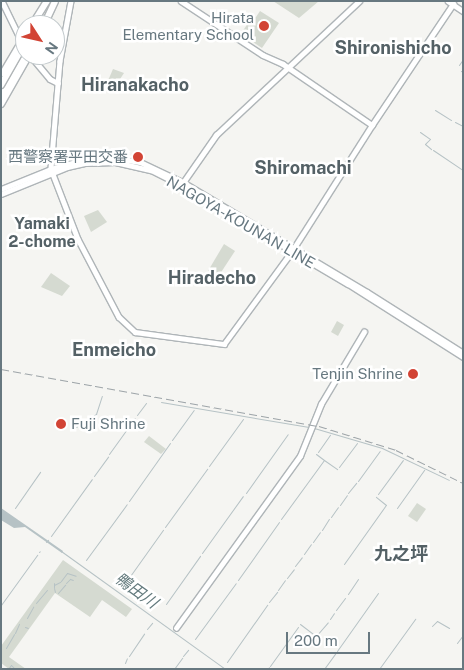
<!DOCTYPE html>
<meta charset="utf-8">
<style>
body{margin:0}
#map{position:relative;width:464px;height:670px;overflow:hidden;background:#f5f5f2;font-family:"Public Sans","Noto Sans JP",sans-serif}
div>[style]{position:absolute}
.green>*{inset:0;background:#d5dad1}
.water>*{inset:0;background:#b6c2c5}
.stream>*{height:1px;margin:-0.5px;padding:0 0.5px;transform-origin:0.5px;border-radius:0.5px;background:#b6c2c5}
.roads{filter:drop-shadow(1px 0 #afb5b8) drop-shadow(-1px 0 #afb5b8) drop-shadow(0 1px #afb5b8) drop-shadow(0 -1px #afb5b8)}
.secondary>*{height:4.5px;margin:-2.25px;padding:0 2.25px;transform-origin:2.25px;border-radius:2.25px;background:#fff}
.primary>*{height:5px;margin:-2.5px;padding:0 2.5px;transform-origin:2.5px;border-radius:2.5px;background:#fff}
.highway>*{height:6px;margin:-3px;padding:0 3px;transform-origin:3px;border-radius:3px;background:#fff}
.rail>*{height:1px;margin-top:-0.5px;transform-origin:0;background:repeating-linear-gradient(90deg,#9da4a8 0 8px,transparent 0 12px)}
.bridges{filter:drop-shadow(1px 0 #b0b5b7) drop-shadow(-1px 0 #b0b5b7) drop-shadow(0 1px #b0b5b7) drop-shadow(0 -1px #b0b5b7)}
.highway-bridge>*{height:6px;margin:-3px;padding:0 3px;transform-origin:3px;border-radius:3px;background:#fff}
.dots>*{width:14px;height:14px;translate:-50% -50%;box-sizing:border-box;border:2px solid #fff;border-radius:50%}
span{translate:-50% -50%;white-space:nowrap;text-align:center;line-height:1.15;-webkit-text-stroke:5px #fff;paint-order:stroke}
.poi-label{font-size:15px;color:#677880}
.right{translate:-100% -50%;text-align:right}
.left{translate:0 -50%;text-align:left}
.street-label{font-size:15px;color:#677880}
.neighbourhood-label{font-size:16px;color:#546166;font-weight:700}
.water-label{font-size:16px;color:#637a7d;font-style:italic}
.quarter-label{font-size:18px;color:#546166;font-weight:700}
.frame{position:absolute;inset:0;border:2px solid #677880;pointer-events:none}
.north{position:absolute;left:15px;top:15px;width:50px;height:50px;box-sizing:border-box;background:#fff;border:1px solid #c2c9cc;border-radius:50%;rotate:125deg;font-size:14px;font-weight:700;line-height:20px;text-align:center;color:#677880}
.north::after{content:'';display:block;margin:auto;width:18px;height:22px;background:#d24435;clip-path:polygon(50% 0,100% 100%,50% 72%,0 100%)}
.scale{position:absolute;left:286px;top:632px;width:84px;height:22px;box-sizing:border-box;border:2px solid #677880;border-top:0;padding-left:6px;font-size:15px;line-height:18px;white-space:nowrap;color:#677880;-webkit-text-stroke:4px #fff;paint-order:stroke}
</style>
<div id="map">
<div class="green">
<i style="clip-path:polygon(273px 1px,319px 1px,299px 18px)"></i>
<i style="clip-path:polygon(260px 11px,279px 23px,262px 48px,247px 38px,242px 32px,253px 16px,256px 17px)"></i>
<i style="clip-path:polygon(113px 69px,124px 73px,111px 93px,104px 90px)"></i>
<i style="clip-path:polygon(98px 210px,107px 222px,91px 232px,84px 216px)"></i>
<i style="clip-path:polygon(224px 244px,235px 251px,218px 277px,208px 271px)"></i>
<i style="clip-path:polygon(51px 273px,70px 286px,62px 296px,41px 287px)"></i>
<i style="clip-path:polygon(337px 321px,344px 325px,338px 336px,331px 332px)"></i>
<i style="clip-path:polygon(149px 436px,166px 449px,161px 454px,144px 442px)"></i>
<i style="clip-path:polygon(417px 503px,426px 509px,417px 522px,408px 516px)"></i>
<i style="clip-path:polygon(63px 560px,132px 609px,126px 617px,102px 600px,90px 617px,55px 593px,9px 657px,26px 669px,9px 669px,1px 663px,1px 646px)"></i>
</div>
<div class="water">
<i style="clip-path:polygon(1px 508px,63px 551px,62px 553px,25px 527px,14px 528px,1px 520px)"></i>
</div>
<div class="stream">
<i style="left:459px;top:65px;width:7px;rotate:-56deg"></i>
<i style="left:461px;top:71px;width:2px;rotate:27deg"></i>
<i style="left:435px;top:110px;width:19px;rotate:32deg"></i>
<i style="left:455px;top:122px;width:9px;rotate:27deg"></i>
<i style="left:420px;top:132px;width:12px;rotate:35deg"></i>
<i style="left:430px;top:139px;width:7px;rotate:135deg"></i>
<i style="left:425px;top:144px;width:8px;rotate:40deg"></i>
<i style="left:433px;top:150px;width:36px;rotate:34deg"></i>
<i style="left:161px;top:402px;width:150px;rotate:9.6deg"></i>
<i style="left:137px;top:415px;width:15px;rotate:-53deg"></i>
<i style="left:76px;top:427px;width:24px;rotate:-33deg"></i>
<i style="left:96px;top:414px;width:19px;rotate:-72deg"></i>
<i style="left:314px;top:428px;width:71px;rotate:16.4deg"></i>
<i style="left:382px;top:448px;width:74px;rotate:25.5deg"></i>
<i style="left:172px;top:440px;width:37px;rotate:-54deg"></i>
<i style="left:318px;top:452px;width:21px;rotate:-55deg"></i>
<i style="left:109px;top:454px;width:44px;rotate:-54.2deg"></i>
<i style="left:324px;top:460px;width:16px;rotate:35deg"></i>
<i style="left:209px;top:466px;width:58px;rotate:-54.1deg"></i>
<i style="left:339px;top:467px;width:30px;rotate:-53deg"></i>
<i style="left:94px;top:476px;width:24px;rotate:-54deg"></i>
<i style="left:358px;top:481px;width:37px;rotate:-54deg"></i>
<i style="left:246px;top:493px;width:72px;rotate:-54.6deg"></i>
<i style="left:348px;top:493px;width:13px;rotate:-51deg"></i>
<i style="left:378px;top:494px;width:42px;rotate:-53.7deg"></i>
<i style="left:129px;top:501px;width:71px;rotate:-54.7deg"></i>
<i style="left:340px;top:505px;width:12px;rotate:-55deg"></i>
<i style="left:15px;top:508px;width:44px;rotate:-55.2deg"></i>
<i style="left:397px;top:508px;width:47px;rotate:-54.6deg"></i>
<i style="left:331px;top:517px;width:12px;rotate:-55deg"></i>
<i style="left:281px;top:519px;width:73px;rotate:-53.9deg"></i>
<i style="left:324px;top:460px;width:10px;rotate:-143deg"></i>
<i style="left:165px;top:527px;width:72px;rotate:-54.1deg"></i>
<i style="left:322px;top:530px;width:13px;rotate:-58deg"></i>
<i style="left:51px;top:536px;width:70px;rotate:-54.3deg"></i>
<i style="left:46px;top:542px;width:3px;rotate:-45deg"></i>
<i style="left:313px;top:542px;width:12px;rotate:-55deg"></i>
<i style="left:61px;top:551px;width:202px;rotate:35.7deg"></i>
<i style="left:39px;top:552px;width:1px;rotate:-45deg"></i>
<i style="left:202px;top:553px;width:70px;rotate:-54.3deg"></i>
<i style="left:304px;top:554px;width:12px;rotate:-55deg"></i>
<i style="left:86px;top:560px;width:69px;rotate:-53.8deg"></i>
<i style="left:344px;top:564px;width:72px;rotate:-54.6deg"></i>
<i style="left:386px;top:505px;width:13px;rotate:-141deg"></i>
<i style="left:295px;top:566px;width:11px;rotate:-52deg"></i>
<i style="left:287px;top:578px;width:11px;rotate:-52deg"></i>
<i style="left:238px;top:580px;width:71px;rotate:-54.7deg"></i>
<i style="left:61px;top:581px;width:10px;rotate:-53deg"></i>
<i style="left:67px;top:573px;width:9px;rotate:18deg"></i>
<i style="left:54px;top:583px;width:4px;rotate:90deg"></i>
<i style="left:66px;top:583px;width:6px;rotate:-45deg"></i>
<i style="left:70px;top:579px;width:3px;rotate:18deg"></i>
<i style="left:54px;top:585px;width:7px;rotate:-27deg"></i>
<i style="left:123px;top:586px;width:69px;rotate:-54.5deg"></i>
<i style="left:54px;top:588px;width:4px;rotate:76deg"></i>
<i style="left:278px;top:590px;width:12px;rotate:-55deg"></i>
<i style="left:58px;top:593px;width:11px;rotate:-49deg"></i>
<i style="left:348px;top:594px;width:18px;rotate:-56deg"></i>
<i style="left:269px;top:602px;width:13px;rotate:-51deg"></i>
<i style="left:36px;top:603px;width:17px;rotate:-50deg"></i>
<i style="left:166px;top:604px;width:59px;rotate:-54.7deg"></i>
<i style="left:1px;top:605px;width:62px;rotate:-54.2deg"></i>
<i style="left:336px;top:610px;width:15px;rotate:-53deg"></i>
<i style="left:27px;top:618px;width:13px;rotate:-61deg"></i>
<i style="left:330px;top:619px;width:7px;rotate:-56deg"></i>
<i style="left:300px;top:624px;width:20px;rotate:37deg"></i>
<i style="left:316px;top:636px;width:18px;rotate:-49deg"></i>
<i style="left:432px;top:626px;width:7px;rotate:-45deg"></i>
<i style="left:437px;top:621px;width:14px;rotate:30deg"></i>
<i style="left:25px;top:627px;width:3px;rotate:18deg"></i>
<i style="left:147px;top:629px;width:8px;rotate:-50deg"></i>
<i style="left:15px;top:633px;width:10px;rotate:-66deg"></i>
<i style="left:195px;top:639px;width:69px;rotate:-53.8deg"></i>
<i style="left:457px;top:643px;width:10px;rotate:-53deg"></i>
<i style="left:6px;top:648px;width:16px;rotate:-60deg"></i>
<i style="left:337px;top:651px;width:71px;rotate:-54.7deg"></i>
<i style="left:129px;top:656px;width:27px;rotate:-56deg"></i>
<i style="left:183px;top:656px;width:8px;rotate:-50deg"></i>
<i style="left:227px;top:662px;width:70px;rotate:-54.9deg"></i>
<i style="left:125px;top:663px;width:5px;rotate:-68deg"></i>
<i style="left:270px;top:666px;width:48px;rotate:-54.3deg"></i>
<i style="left:8px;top:669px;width:5px;rotate:-53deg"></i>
<i style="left:11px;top:665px;width:6px;rotate:45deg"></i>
<i style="left:121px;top:669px;width:1px;rotate:-45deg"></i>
<i style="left:174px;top:669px;width:14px;rotate:-54deg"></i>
<i style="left:268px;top:669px;width:2px;rotate:-63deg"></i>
<i style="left:324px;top:669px;width:19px;rotate:-54deg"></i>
<i style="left:379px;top:669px;width:62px;rotate:-54.2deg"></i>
</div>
<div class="roads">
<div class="secondary">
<i style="left:2px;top:1px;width:46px;rotate:64deg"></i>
<i style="left:71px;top:1px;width:61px;rotate:100.4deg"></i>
<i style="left:60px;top:61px;width:108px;rotate:94.8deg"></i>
<i style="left:51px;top:169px;width:75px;rotate:68.9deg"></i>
<i style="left:78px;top:239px;width:88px;rotate:62.3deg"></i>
<i style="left:119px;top:317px;width:22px;rotate:43deg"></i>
<i style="left:135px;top:332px;width:90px;rotate:7.7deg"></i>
<i style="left:224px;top:344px;width:115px;rotate:-53.8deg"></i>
<i style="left:292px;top:251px;width:149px;rotate:-57.6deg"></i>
<i style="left:372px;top:125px;width:146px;rotate:-56.2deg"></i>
<i style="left:181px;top:1px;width:98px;rotate:33.4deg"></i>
<i style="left:263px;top:55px;width:22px;rotate:24deg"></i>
<i style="left:283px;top:64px;width:108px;rotate:34.4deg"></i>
<i style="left:448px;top:1px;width:18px;rotate:34deg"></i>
<i style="left:30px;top:55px;width:31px;rotate:50deg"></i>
<i style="left:50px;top:79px;width:9px;rotate:27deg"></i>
<i style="left:182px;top:184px;width:60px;rotate:-55.2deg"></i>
<i style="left:216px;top:135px;width:196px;rotate:-43.1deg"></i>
<i style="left:176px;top:628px;width:212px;rotate:-54.2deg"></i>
<i style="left:300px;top:456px;width:56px;rotate:-68deg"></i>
<i style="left:321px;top:404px;width:84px;rotate:-59.2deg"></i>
</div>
<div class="primary">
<i style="left:1px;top:189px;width:54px;rotate:-21.8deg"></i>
<i style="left:51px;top:169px;width:35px;rotate:-16deg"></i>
<i style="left:85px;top:159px;width:30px;rotate:-2deg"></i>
<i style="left:115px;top:158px;width:25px;rotate:9deg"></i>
<i style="left:140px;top:162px;width:49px;rotate:25.5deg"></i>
<i style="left:184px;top:183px;width:213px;rotate:30.8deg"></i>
<i style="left:367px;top:292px;width:114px;rotate:32.4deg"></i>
<i style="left:1px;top:194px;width:71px;rotate:-22.2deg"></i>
<i style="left:67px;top:167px;width:18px;rotate:-13deg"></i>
<i style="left:85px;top:163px;width:30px;rotate:-2deg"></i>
<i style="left:115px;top:162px;width:37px;rotate:13deg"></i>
<i style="left:151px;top:170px;width:35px;rotate:27deg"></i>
<i style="left:182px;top:186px;width:193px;rotate:30.6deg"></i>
<i style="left:348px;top:284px;width:136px;rotate:32.4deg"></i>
</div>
<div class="highway">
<i style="left:1px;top:94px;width:48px;rotate:-60.3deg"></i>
<i style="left:1px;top:104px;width:56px;rotate:-60.3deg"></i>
</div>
</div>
<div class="rail">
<i style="left:1px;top:369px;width:323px;rotate:10.2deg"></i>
<i style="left:319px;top:426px;width:81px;rotate:17.3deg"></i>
<i style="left:396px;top:450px;width:75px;rotate:26.2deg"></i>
</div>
<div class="bridges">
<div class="highway-bridge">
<i style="left:32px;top:25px;width:28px;rotate:-58deg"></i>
<i style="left:44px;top:25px;width:26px;rotate:-65deg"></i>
<i style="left:3px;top:73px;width:43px;rotate:-59.3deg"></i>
<i style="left:1px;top:85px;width:48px;rotate:-60.3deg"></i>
</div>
</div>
<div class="dots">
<i style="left:264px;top:26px;background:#d24435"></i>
<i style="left:138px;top:157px;background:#d24435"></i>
<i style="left:413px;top:374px;background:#d24435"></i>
<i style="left:61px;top:424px;background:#d24435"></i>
</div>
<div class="poi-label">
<span class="right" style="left:254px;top:26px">Hirata<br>Elementary School</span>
<span class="right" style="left:128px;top:157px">西警察署平田交番</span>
<span class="right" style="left:403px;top:374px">Tenjin Shrine</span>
<span class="left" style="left:71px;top:424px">Fuji Shrine</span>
</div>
<div class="street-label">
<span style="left:241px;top:222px;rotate:30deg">NAGOYA-KOUNAN LINE</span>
</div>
<div class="neighbourhood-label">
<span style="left:42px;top:233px">Yamaki<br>2-chome</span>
</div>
<div class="water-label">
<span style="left:136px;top:591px;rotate:36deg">鴨田川</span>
</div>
<div class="quarter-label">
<span style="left:393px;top:48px">Shironishicho</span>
<span style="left:135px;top:85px">Hiranakacho</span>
<span style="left:303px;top:168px">Shiromachi</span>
<span style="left:212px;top:278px">Hiradecho</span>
<span style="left:114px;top:350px">Enmeicho</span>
<span style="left:401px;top:554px">九之坪</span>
</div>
<div class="frame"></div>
<div class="north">N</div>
<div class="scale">200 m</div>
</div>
